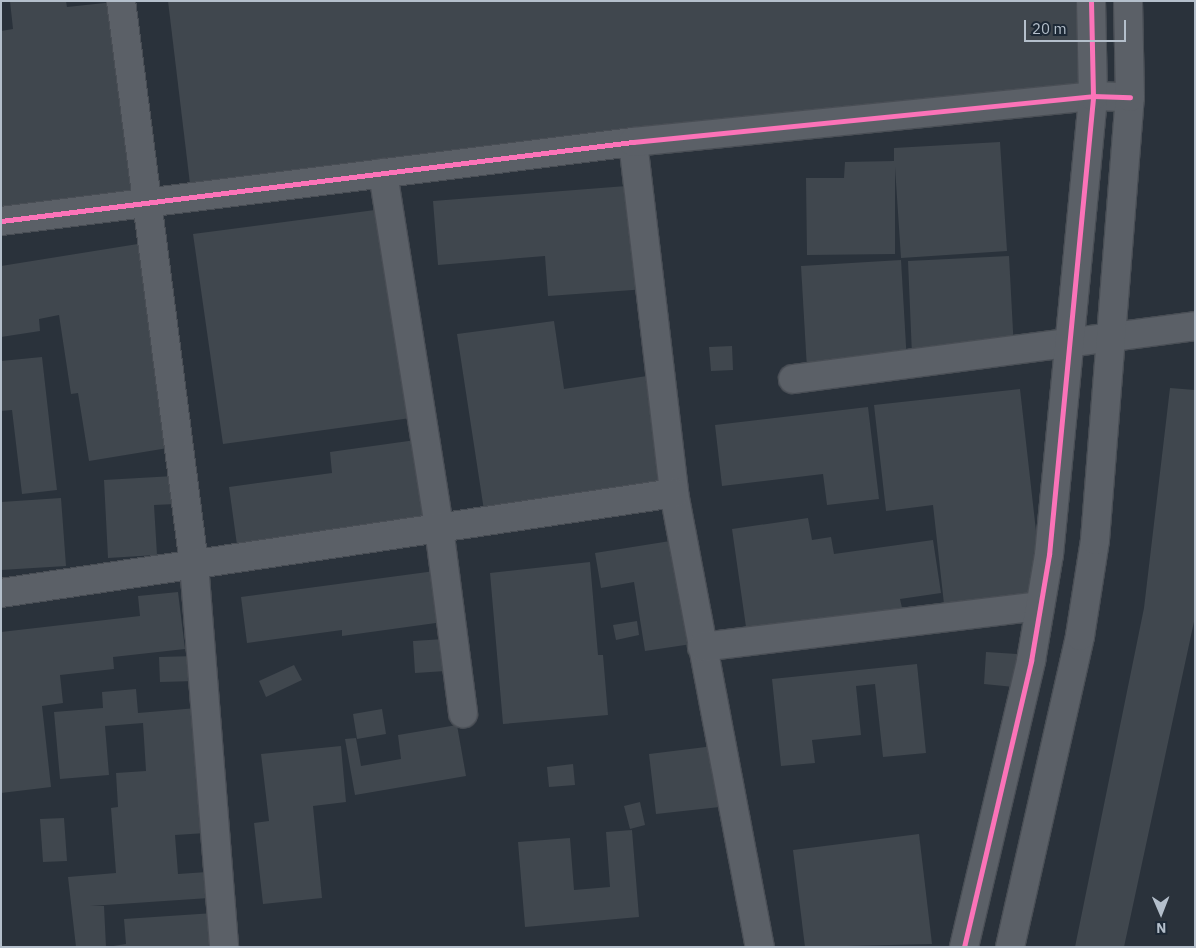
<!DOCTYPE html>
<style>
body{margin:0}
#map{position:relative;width:1196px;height:948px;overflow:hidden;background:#2a323b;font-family:"IBM Plex Sans",sans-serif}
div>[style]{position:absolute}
.building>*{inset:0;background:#40474e}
.roads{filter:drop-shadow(1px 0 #494e55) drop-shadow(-1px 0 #494e55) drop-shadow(0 1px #494e55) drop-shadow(0 -1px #494e55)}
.minor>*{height:28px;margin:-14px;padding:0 14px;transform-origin:14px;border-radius:14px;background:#5b6067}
.cycleway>*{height:5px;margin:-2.5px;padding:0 2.5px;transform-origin:2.5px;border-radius:2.5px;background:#fb73b8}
span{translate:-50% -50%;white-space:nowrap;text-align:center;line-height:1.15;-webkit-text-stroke:4.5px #1d2936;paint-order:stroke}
.frame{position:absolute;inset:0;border:2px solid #b4bfcb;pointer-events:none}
.north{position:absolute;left:1136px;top:888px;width:50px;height:50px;-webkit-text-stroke:4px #1d2936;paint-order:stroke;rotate:179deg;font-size:14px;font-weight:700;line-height:20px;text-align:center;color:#b4bfcb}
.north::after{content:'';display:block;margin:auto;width:18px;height:22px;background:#b4bfcb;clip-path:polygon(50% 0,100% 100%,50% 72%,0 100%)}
.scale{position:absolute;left:1024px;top:20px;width:102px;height:22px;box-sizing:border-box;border:2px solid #b4bfcb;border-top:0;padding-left:6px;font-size:15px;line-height:18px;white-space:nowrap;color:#b4bfcb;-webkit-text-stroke:4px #1d2936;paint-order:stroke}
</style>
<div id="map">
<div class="building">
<i style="clip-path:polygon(10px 1px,66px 1px,67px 7px,114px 2px,137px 205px,1px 220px,1px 31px,13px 29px)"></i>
<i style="clip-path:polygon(168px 1px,1081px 1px,1089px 86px,190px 184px)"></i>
<i style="clip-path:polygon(1000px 142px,1007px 251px,901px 258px,895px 167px,895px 254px,807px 255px,806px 178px,844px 178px,845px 162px,894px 161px,894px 148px)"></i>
<i style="clip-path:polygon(639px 185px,647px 289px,548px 296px,545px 256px,438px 265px,433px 201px)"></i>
<i style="clip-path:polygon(390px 208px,418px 417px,223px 444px,193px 234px)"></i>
<i style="clip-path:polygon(144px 243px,174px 447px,89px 461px,78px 393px,71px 394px,59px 315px,39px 319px,40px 331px,1px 337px,1px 266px)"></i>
<i style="clip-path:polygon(1009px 256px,1014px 350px,912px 355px,908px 261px)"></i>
<i style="clip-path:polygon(901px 260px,907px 363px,807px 369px,801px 266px)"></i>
<i style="clip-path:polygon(554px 321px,564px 389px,666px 373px,682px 487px,485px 517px,457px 334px)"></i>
<i style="clip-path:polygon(732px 346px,733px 370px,711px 371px,709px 347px)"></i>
<i style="clip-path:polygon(42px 357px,57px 490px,22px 494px,12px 410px,1px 411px,1px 361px)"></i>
<i style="clip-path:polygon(1170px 388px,1195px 390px,1195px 617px,1124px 947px,1075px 947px,1144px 608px)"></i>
<i style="clip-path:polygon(1020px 389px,1043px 593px,944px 604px,933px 505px,886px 511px,874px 405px)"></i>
<i style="clip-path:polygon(868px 407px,879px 499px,827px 505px,823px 474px,722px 486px,715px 425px)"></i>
<i style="clip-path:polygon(430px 438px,441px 516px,237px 545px,229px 487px,332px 473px,330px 452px)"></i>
<i style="clip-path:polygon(174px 476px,175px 504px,154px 505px,157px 555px,108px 558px,104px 480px)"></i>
<i style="clip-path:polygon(61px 498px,66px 566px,1px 570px,1px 502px)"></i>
<i style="clip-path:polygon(808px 518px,812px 540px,831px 537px,834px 554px,933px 540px,941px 593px,900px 599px,903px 612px,747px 634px,732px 529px)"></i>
<i style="clip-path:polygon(689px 538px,705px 642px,645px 651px,634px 582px,601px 588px,595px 553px)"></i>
<i style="clip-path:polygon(590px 562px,598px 655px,603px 655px,608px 715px,503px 724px,490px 573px)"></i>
<i style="clip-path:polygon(435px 571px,443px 622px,342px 636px,342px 630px,247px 643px,241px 597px)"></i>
<i style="clip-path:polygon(178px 592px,185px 649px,113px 657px,114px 669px,60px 675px,63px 703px,42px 706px,51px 787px,1px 793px,1px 632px,140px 616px,138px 596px)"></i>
<i style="clip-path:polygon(637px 621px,639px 635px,616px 640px,613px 625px)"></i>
<i style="clip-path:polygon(444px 639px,446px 671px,415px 673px,413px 641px)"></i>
<i style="clip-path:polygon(986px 652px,1017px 654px,1014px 687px,984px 684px)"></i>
<i style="clip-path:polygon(196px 656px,196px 681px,160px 682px,159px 657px)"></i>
<i style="clip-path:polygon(917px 664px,926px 753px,883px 757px,875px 684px,856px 686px,861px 735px,812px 740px,815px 763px,781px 766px,772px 679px)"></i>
<i style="clip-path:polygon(294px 665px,302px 680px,266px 697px,259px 681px)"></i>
<i style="clip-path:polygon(136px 689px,138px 713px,197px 708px,206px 833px,175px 835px,178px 874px,207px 872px,209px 898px,90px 906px,104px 906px,106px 947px,76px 947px,68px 877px,116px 873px,111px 808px,118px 807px,116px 773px,146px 771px,143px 723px,105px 726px,109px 775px,60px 779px,54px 712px,103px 708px,102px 692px)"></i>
<i style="clip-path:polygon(382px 709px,386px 734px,357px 739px,353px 714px)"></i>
<i style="clip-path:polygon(457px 725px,466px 776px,355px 795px,345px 739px,356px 738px,361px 766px,401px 759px,398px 735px)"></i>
<i style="clip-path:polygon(722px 745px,729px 806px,656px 814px,649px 754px)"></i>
<i style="clip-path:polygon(341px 746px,346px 802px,313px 806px,322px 898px,263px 904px,254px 823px,269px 821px,261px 754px)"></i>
<i style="clip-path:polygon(573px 764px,575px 785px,549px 787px,547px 767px)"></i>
<i style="clip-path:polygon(640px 802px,645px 825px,630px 829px,624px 806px)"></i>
<i style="clip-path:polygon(64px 818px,67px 861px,43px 862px,40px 819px)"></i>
<i style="clip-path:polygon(632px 830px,639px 917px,525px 927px,518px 842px,570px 838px,574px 890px,610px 887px,606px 832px)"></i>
<i style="clip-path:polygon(919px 834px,932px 944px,805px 947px,793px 850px)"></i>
<i style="clip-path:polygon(214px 913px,217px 947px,107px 947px,126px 944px,124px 919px)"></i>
</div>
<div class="roads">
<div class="minor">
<i style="left:121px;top:1px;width:568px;rotate:82.61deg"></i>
<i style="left:194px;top:564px;width:384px;rotate:85.5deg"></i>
<i style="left:633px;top:142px;width:353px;rotate:83.3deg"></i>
<i style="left:674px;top:493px;width:462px;rotate:79.3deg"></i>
<i style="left:383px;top:173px;width:359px;rotate:81deg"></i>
<i style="left:439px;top:528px;width:187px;rotate:82.6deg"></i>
<i style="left:1px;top:221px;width:637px;rotate:-7.13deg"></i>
<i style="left:633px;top:142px;width:462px;rotate:-5.7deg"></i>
<i style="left:1093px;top:96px;width:37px;rotate:2deg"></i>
<i style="left:793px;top:379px;width:405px;rotate:-7.5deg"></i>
<i style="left:1px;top:593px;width:680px;rotate:-8.45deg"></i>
<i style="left:702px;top:647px;width:340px;rotate:-6.9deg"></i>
<i style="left:964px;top:947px;width:294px;rotate:-76.8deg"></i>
<i style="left:1031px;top:661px;width:108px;rotate:-80.4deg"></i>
<i style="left:1049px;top:555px;width:461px;rotate:-84.5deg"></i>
<i style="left:1093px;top:96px;width:95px;rotate:-91.2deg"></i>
<i style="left:1010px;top:947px;width:319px;rotate:-77.3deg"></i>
<i style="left:1080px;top:636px;width:97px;rotate:-81.1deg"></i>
<i style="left:1095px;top:540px;width:444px;rotate:-85.5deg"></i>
<i style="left:1130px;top:97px;width:96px;rotate:-91.2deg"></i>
</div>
</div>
<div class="cycleway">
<i style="left:1px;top:221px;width:637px;rotate:-7.13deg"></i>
<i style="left:633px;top:142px;width:462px;rotate:-5.7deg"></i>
<i style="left:1093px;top:96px;width:37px;rotate:2deg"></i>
<i style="left:964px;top:947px;width:294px;rotate:-76.8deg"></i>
<i style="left:1031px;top:661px;width:108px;rotate:-80.4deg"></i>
<i style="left:1049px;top:555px;width:461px;rotate:-84.5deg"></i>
<i style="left:1093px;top:96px;width:95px;rotate:-91.2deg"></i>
</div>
<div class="frame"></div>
<div class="north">N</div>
<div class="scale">20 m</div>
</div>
